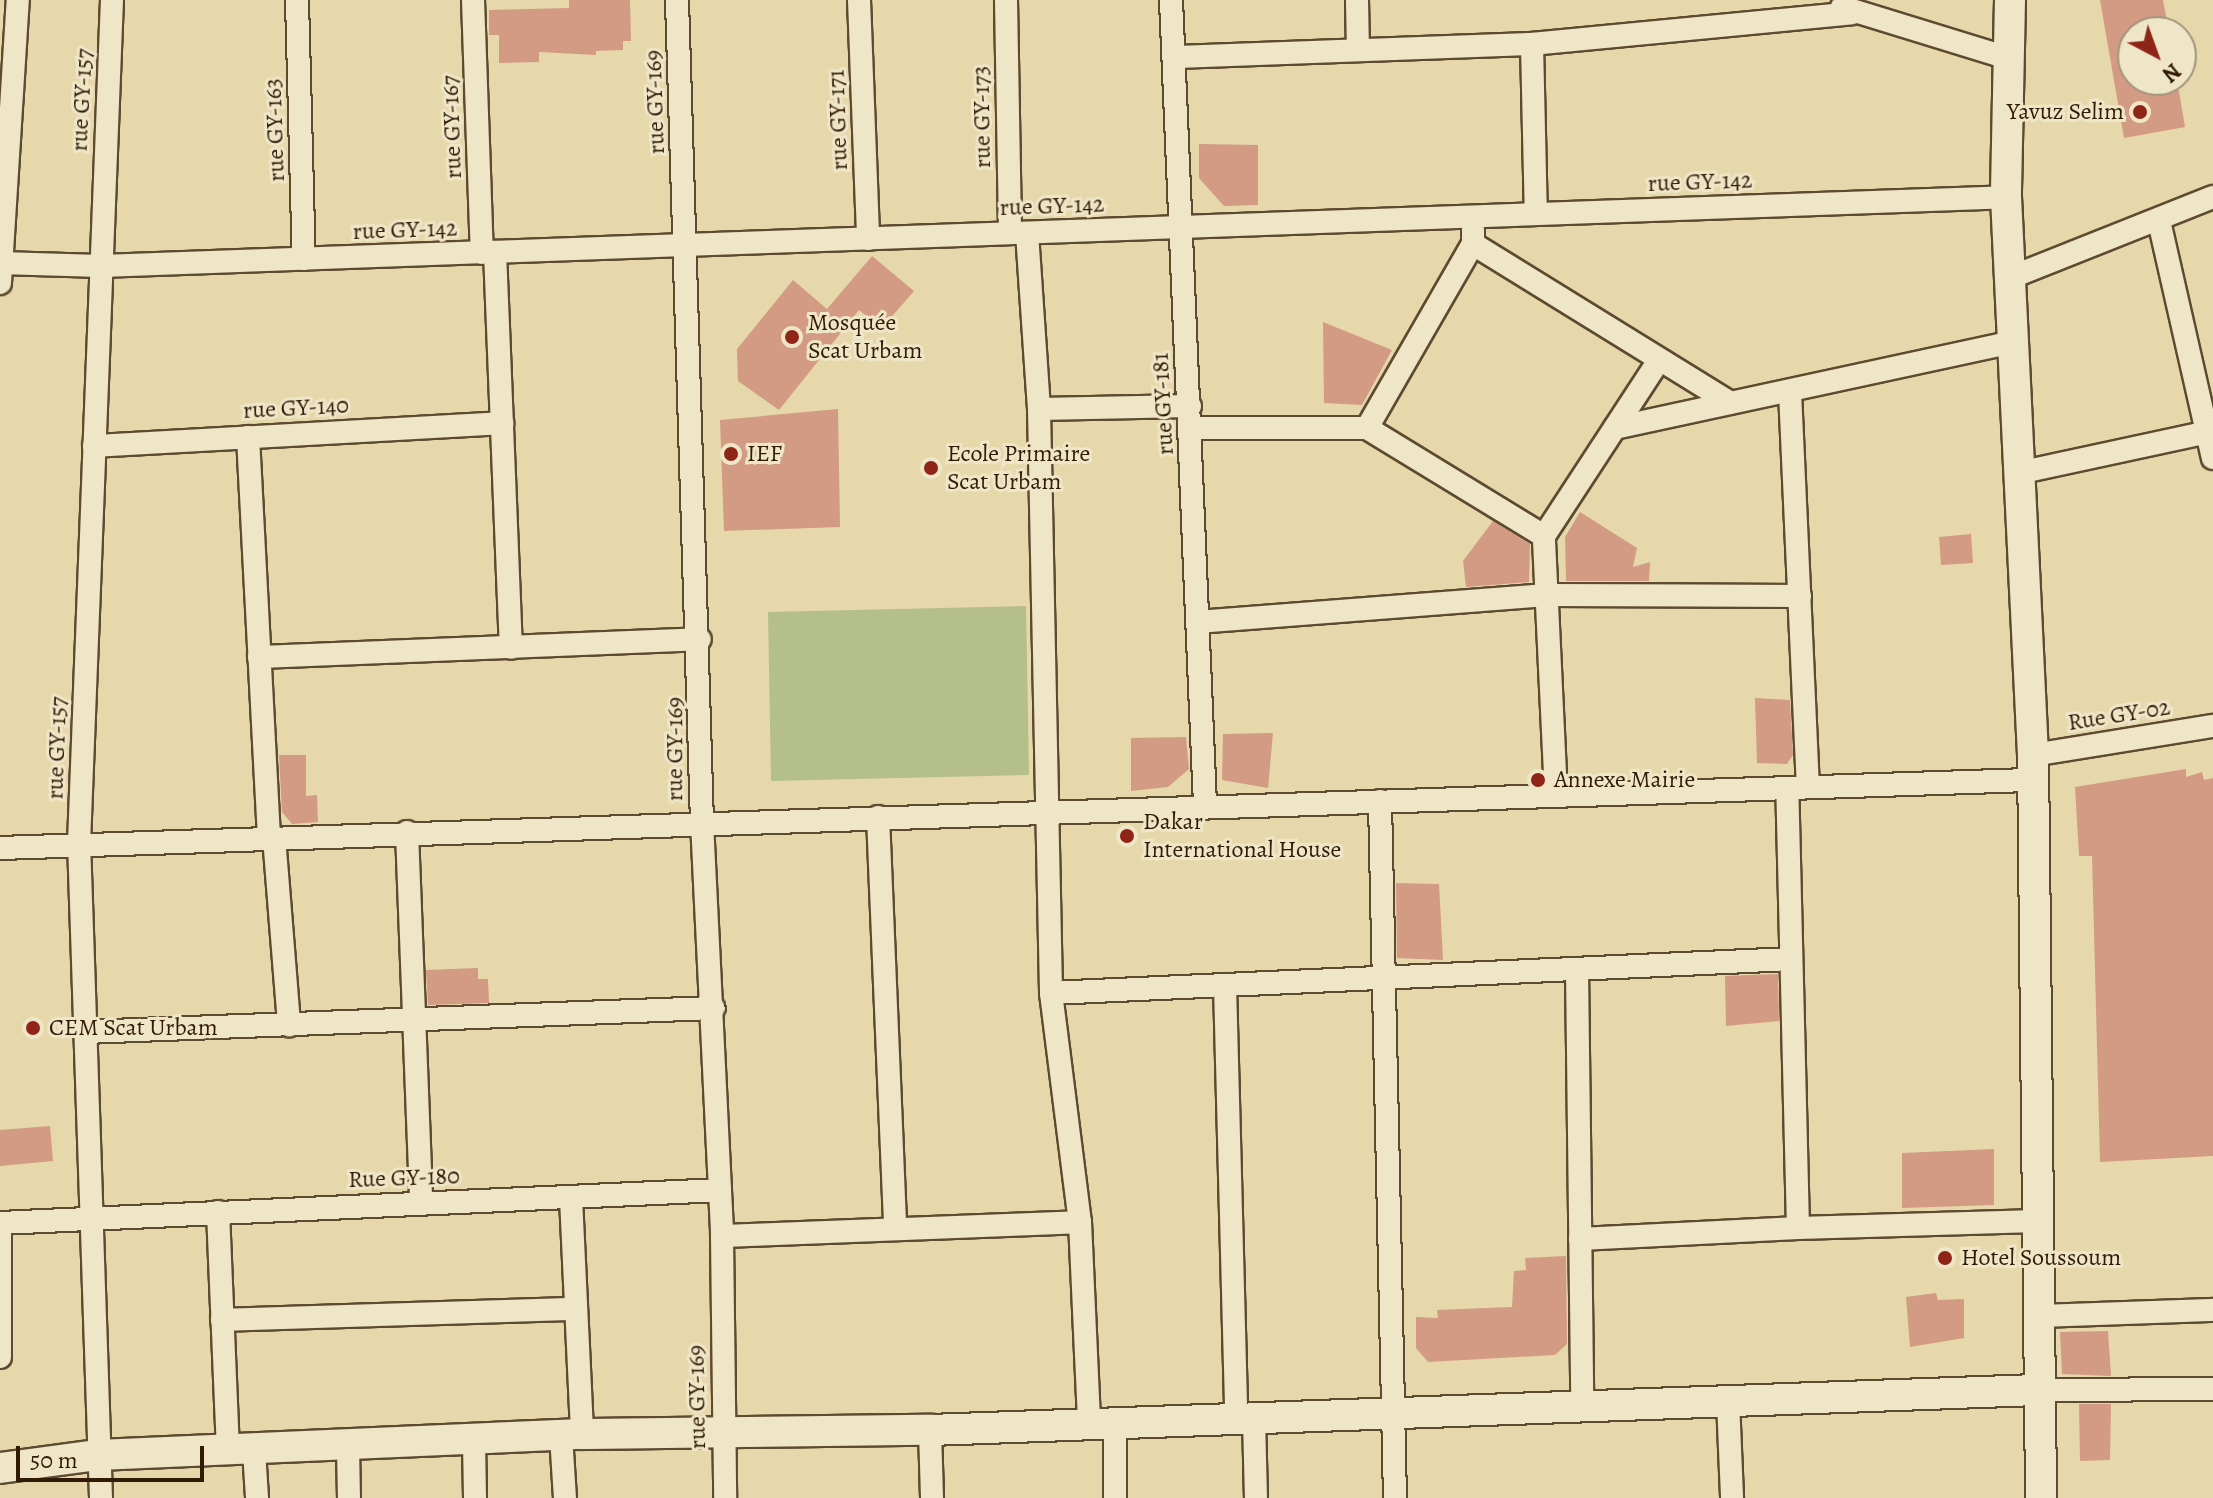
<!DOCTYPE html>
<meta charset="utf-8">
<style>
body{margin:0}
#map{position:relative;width:2213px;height:1498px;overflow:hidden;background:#e6d8ab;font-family:Alegreya,serif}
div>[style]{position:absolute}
.green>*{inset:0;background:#b4bf89}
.building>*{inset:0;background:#d39a84}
.roads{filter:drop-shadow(2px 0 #5e4a30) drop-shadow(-2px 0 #5e4a30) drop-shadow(0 2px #5e4a30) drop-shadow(0 -2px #5e4a30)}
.street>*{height:22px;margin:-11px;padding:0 11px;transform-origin:11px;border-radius:11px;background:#efe6c8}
.secondary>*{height:30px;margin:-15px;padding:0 15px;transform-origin:15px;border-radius:15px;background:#efe6c8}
.dots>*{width:22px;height:22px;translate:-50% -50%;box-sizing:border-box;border:4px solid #efe6c8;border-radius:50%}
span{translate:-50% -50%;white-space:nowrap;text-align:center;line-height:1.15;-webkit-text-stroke:6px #efe6c8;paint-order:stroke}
.street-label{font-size:24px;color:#311b07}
.poi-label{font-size:24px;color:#311b07}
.right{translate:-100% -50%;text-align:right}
.left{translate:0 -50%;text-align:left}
.north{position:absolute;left:2117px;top:16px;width:80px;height:80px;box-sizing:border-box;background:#efe6c8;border:2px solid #a3957b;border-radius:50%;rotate:139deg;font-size:22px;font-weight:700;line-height:32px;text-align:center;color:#311b07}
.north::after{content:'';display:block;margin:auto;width:28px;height:36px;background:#8f2418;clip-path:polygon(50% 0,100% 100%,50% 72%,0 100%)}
.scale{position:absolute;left:16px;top:1446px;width:188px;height:36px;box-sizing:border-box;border:4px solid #311b07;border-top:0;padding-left:10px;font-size:24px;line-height:28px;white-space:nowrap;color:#311b07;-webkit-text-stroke:6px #efe6c8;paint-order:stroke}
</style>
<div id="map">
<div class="green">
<i style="clip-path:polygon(1026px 606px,1029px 775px,771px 781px,768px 612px)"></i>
</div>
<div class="building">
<i style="clip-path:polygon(569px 0,630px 0,631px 41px,623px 41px,623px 50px,596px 51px,596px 55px,539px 52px,539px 62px,499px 63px,499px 35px,489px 35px,489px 10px,569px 8px)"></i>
<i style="clip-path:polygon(2100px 0,2163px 0,2169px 32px,2133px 32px,2133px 80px,2177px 80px,2185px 127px,2124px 138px)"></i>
<i style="clip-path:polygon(1199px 144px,1258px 145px,1258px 205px,1224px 206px,1199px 178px)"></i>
<i style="clip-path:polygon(872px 256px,914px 291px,882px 328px,859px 310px,779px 410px,738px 381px,737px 349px,793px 280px,827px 309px)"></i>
<i style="clip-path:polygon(1323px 322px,1392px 350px,1362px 405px,1324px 403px)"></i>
<i style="clip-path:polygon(838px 409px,840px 527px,724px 531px,720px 420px)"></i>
<i style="clip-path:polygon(1580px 512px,1637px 548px,1633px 567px,1650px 562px,1649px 581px,1566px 581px,1565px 537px)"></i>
<i style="clip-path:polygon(1493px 521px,1530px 544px,1529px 582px,1466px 587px,1463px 561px)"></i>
<i style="clip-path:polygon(1971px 534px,1973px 563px,1941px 565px,1939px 537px)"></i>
<i style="clip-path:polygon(1755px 698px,1790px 700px,1793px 755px,1787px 764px,1757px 763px)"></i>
<i style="clip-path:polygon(1273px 733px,1268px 788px,1222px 780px,1223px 734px)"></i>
<i style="clip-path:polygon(1186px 737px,1189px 769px,1168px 787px,1131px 791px,1131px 738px)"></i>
<i style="clip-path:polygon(279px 755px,306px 755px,306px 796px,317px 795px,318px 822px,292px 824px,282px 812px)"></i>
<i style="clip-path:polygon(2186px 769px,2186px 777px,2202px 772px,2204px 780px,2213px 778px,2213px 1156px,2100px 1162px,2092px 856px,2079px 856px,2075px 787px)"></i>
<i style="clip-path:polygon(1396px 883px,1439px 884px,1443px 960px,1397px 958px)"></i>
<i style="clip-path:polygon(478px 968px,478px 979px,488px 979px,489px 1003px,428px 1005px,426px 970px)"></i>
<i style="clip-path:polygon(1778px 974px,1779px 1021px,1726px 1026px,1725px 976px)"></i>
<i style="clip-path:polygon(50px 1126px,53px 1161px,0 1166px,0 1130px)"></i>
<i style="clip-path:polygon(1994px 1149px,1994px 1205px,1902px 1208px,1902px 1153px)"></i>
<i style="clip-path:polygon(1566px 1256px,1567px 1344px,1555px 1355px,1428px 1362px,1416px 1348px,1416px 1317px,1438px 1318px,1437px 1310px,1512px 1307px,1514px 1271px,1526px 1270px,1525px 1258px)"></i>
<i style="clip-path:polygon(1936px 1293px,1938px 1300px,1964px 1299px,1964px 1338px,1910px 1347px,1906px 1297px)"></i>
<i style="clip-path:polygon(2108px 1331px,2111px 1376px,2062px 1374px,2060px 1332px)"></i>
<i style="clip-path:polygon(2079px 1404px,2111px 1404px,2110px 1460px,2080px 1461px)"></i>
</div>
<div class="roads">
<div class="street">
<i style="left:297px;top:0;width:259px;rotate:88.5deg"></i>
<i style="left:473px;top:0;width:253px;rotate:88deg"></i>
<i style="left:677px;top:0;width:822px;rotate:88.26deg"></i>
<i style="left:702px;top:822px;width:414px;rotate:87.2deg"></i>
<i style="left:722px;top:1236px;width:262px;rotate:89.3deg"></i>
<i style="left:859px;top:0;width:239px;rotate:87.8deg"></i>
<i style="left:1006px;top:0;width:233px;rotate:89deg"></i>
<i style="left:1171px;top:0;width:807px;rotate:87.58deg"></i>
<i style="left:1357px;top:0;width:50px;rotate:88.9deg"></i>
<i style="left:1842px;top:7px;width:177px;rotate:17.1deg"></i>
<i style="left:1532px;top:44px;width:170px;rotate:88.7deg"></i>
<i style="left:1174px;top:57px;width:358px;rotate:-2.1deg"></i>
<i style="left:1532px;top:44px;width:321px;rotate:-5.5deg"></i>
<i style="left:2159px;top:221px;width:243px;rotate:77.2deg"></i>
<i style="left:1027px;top:233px;width:176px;rotate:86.1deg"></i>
<i style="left:1039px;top:409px;width:584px;rotate:88.82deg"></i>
<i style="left:1051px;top:993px;width:231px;rotate:82.8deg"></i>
<i style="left:1080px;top:1222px;width:201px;rotate:87.4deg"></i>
<i style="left:1473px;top:244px;width:302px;rotate:31.7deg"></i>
<i style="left:495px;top:252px;width:396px;rotate:87.7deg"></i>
<i style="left:0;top:263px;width:101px;rotate:1.7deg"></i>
<i style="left:101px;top:266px;width:1906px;rotate:-2.07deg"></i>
<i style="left:2012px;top:277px;width:216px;rotate:-21.7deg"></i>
<i style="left:0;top:283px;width:284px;rotate:-86.4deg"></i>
<i style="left:1790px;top:392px;width:395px;rotate:87.4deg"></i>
<i style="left:1039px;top:409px;width:151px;rotate:-1.1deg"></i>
<i style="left:1191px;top:428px;width:176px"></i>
<i style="left:1367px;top:428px;width:207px;rotate:31.4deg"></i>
<i style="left:1367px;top:428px;width:212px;rotate:-60.1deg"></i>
<i style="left:1473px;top:244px;width:14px;rotate:-90deg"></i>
<i style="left:1615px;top:428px;width:408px;rotate:-12.2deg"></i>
<i style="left:248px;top:437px;width:401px;rotate:87deg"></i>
<i style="left:94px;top:446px;width:409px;rotate:-3.2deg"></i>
<i style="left:2023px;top:472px;width:194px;rotate:-12.2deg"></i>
<i style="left:1197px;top:622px;width:351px;rotate:-4.4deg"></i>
<i style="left:1547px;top:595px;width:253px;rotate:0.2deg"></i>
<i style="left:259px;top:657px;width:441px;rotate:-2.3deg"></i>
<i style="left:2033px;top:755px;width:182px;rotate:-9.2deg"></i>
<i style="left:1556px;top:795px;width:259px;rotate:-92.7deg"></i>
<i style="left:1544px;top:536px;width:210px;rotate:-56.8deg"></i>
<i style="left:1380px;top:801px;width:697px;rotate:88.77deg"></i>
<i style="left:878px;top:817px;width:412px;rotate:87.6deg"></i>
<i style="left:407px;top:832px;width:371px;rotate:87.8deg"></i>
<i style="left:274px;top:837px;width:189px;rotate:85.4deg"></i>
<i style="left:0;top:848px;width:2034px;rotate:-1.92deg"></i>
<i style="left:1577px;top:969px;width:437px;rotate:89.3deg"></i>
<i style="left:1225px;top:985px;width:433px;rotate:88.5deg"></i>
<i style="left:1051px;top:993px;width:741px;rotate:-2.63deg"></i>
<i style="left:85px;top:1032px;width:629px;rotate:-2.19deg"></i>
<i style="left:571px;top:1198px;width:236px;rotate:87.3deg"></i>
<i style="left:218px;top:1212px;width:239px;rotate:87.6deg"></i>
<i style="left:0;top:1223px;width:721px;rotate:-2.62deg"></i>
<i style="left:1798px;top:1228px;width:239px;rotate:-1.7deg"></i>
<i style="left:722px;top:1236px;width:358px;rotate:-2.2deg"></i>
<i style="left:1580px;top:1239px;width:218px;rotate:-2.9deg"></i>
<i style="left:1798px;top:1228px;width:440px;rotate:-91.4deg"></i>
<i style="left:2037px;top:1316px;width:176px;rotate:-2deg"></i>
<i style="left:222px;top:1320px;width:352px;rotate:-1.8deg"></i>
<i style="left:0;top:1357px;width:134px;rotate:-90deg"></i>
<i style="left:2037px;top:1390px;width:176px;rotate:-0.3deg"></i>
<i style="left:1728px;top:1401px;width:97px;rotate:87.6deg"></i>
<i style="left:1254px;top:1418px;width:80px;rotate:88.6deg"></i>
<i style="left:1115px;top:1422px;width:76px;rotate:90deg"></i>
<i style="left:930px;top:1430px;width:68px;rotate:88.3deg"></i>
<i style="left:561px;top:1435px;width:63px;rotate:86.4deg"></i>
<i style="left:474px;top:1440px;width:58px;rotate:89deg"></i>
<i style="left:348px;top:1447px;width:51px;rotate:88.9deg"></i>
<i style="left:254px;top:1450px;width:48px;rotate:86.4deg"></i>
<i style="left:101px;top:1498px;width:655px;rotate:-91.92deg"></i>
<i style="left:79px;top:843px;width:844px;rotate:-87.76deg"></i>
</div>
<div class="secondary">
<i style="left:2010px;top:0;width:197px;rotate:91.2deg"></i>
<i style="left:2006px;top:197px;width:559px;rotate:87.23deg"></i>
<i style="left:2033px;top:755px;width:743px;rotate:89.38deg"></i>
<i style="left:0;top:1468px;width:99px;rotate:-7.6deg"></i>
<i style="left:98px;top:1455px;width:484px;rotate:-2.5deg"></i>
<i style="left:582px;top:1434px;width:348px;rotate:-0.7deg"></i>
<i style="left:930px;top:1430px;width:1108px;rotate:-2.07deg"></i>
</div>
</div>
<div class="dots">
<i style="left:2140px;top:112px;background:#8f2418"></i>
<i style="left:792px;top:337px;background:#8f2418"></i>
<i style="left:731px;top:454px;background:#8f2418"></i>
<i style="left:931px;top:468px;background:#8f2418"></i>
<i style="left:1538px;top:780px;background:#8f2418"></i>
<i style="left:1127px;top:836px;background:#8f2418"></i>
<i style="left:33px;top:1028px;background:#8f2418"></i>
<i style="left:1945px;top:1258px;background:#8f2418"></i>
</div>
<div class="street-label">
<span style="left:82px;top:100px;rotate:-87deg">rue GY-157</span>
<span style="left:655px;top:102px;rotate:-92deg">rue GY-169</span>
<span style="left:982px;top:117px;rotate:-91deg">rue GY-173</span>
<span style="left:838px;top:120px;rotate:-92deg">rue GY-171</span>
<span style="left:452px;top:127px;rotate:-92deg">rue GY-167</span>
<span style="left:275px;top:130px;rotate:-92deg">rue GY-163</span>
<span style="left:1700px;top:182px;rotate:-2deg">rue GY-142</span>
<span style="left:1052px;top:206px;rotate:-2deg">rue GY-142</span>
<span style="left:405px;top:230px;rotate:-2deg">rue GY-142</span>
<span style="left:1163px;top:404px;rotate:-93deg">rue GY-181</span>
<span style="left:296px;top:408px;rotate:-3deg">rue GY-140</span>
<span style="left:2119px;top:715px;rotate:-9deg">Rue GY-02</span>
<span style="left:57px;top:748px;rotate:-88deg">rue GY-157</span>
<span style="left:675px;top:749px;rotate:-90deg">rue GY-169</span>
<span style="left:404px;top:1178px;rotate:-2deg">Rue GY-180</span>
<span style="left:697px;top:1397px;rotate:-91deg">rue GY-169</span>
</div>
<div class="poi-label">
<span class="right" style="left:2124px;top:112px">Yavuz Selim</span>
<span class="left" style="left:808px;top:337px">Mosquée<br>Scat Urbam</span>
<span class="left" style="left:747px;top:454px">IEF</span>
<span class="left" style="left:947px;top:468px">Ecole Primaire<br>Scat Urbam</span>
<span class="left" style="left:1554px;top:780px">Annexe Mairie</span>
<span class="left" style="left:1143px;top:836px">Dakar<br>International House</span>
<span class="left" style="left:49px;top:1028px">CEM Scat Urbam</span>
<span class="left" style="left:1961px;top:1258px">Hotel Soussoum</span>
</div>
<div class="north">N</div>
<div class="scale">50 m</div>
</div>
